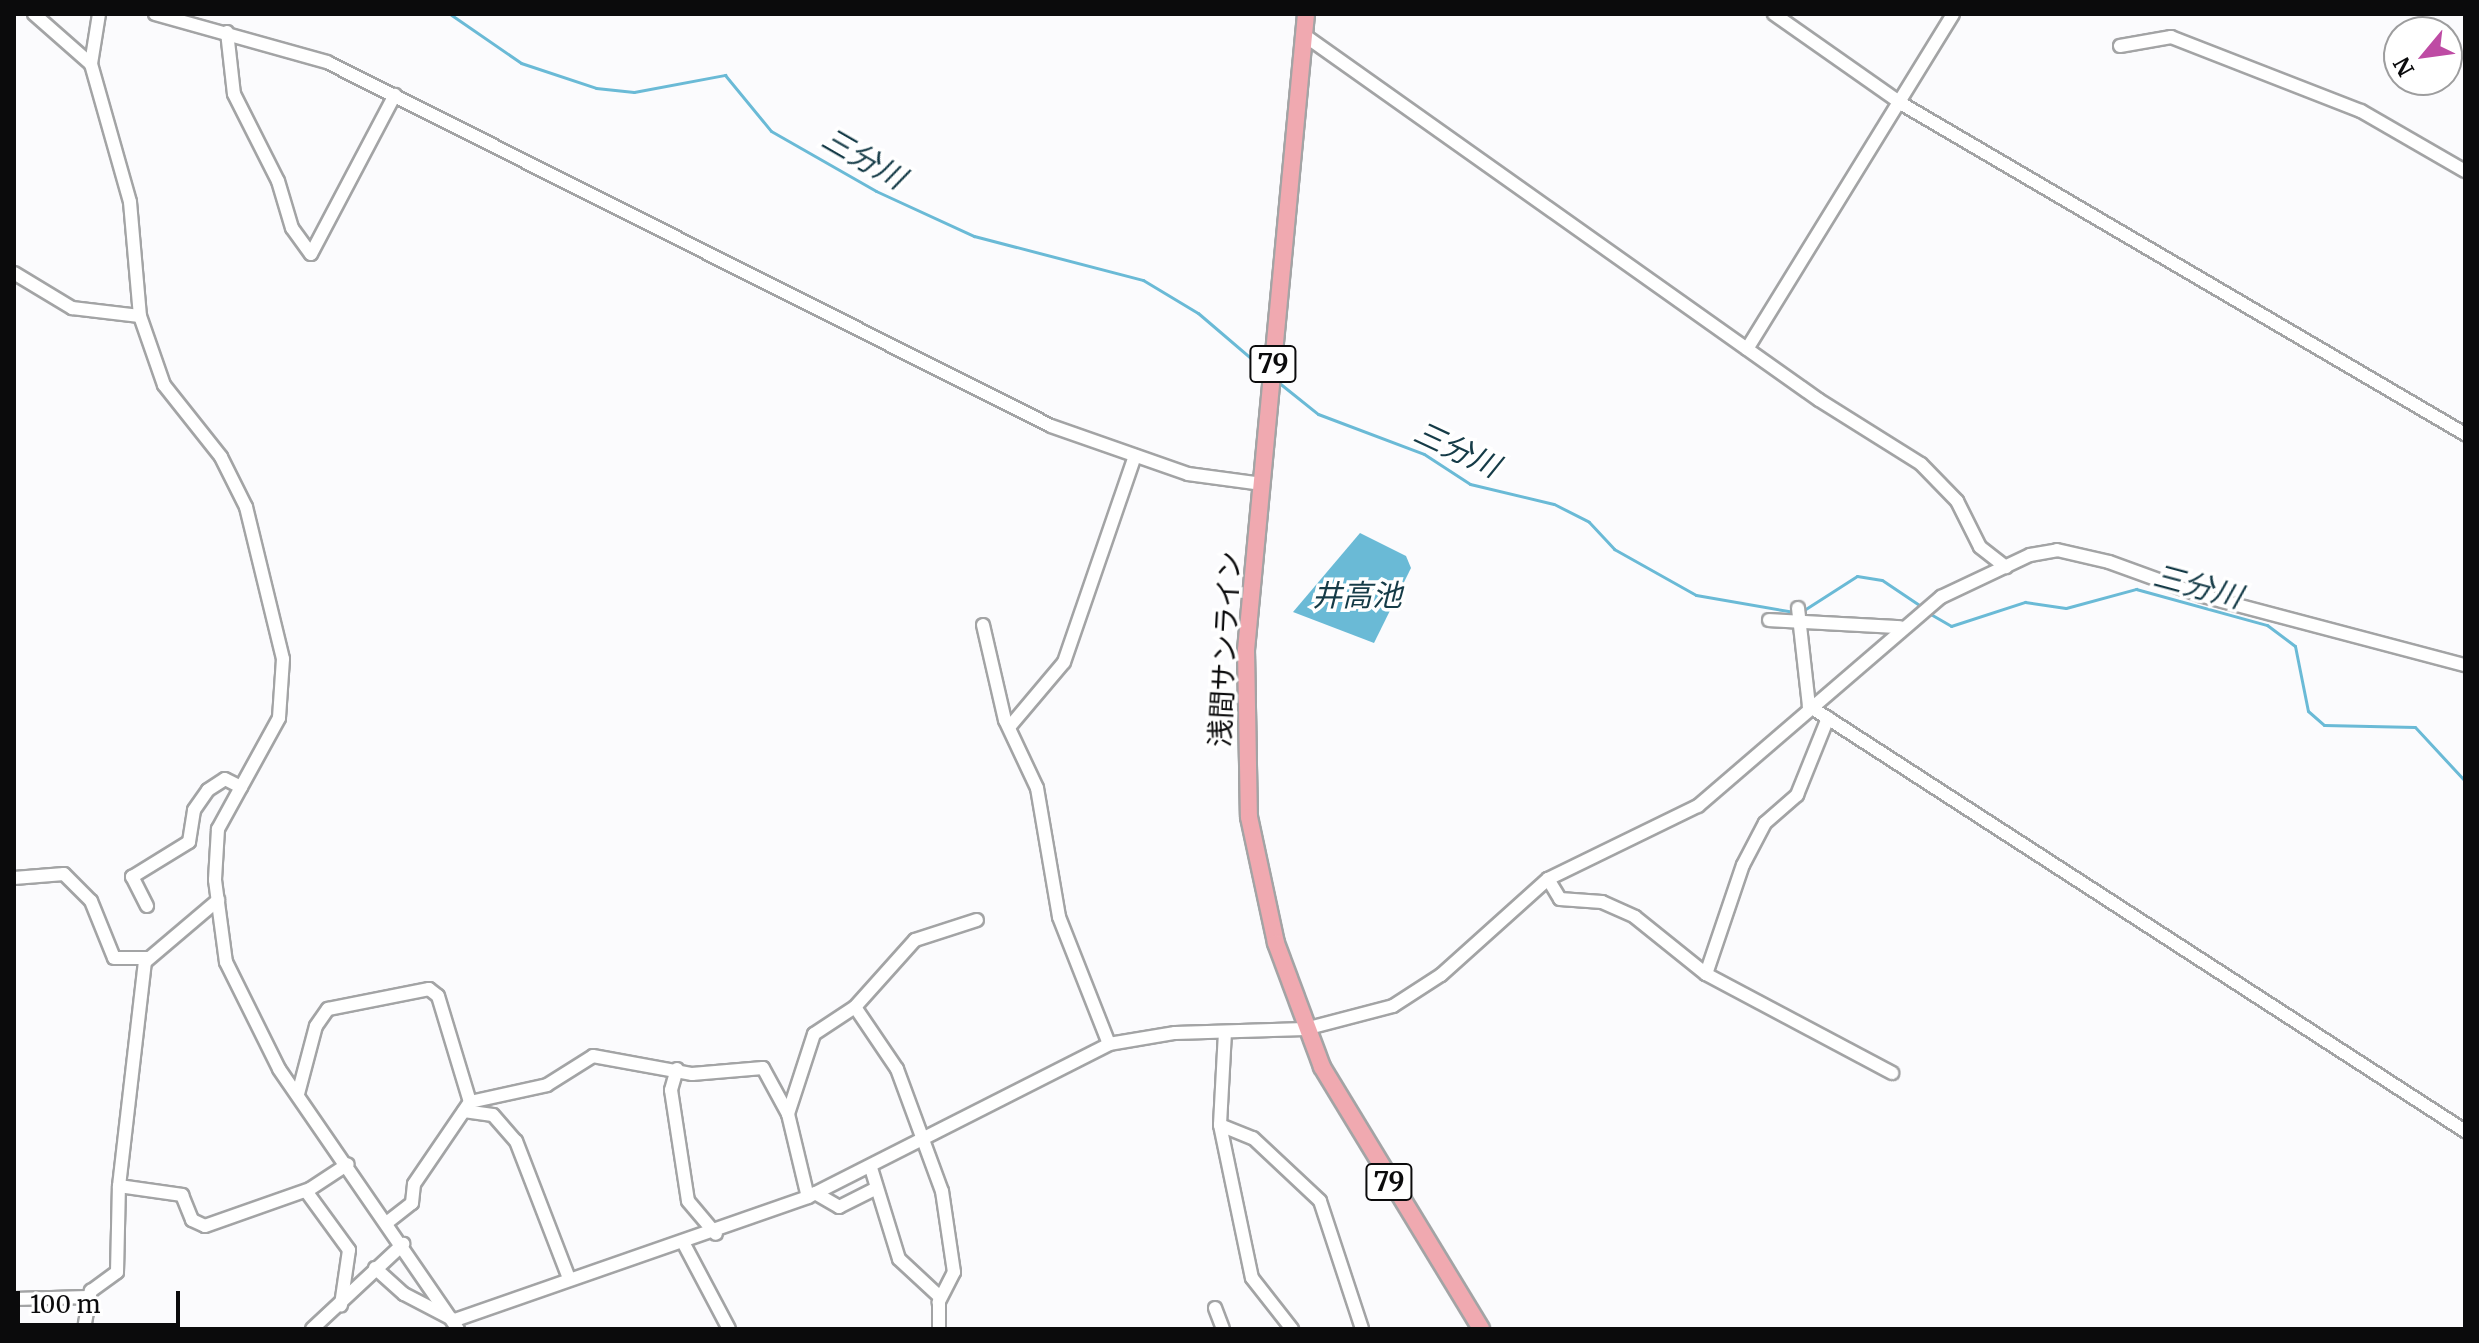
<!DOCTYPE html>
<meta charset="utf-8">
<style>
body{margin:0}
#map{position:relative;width:2479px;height:1343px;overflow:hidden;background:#fbfbfd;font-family:Merriweather,"Noto Sans JP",serif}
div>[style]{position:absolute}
.water>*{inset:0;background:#6abad6}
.stream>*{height:3px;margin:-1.5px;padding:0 1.5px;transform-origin:1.5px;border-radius:1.5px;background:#6abad6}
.roads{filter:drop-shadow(2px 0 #a3a4a5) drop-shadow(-2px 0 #a3a4a5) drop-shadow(0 2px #a3a4a5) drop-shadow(0 -2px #a3a4a5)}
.minor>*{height:12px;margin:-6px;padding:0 6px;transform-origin:6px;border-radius:6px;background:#fff}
.major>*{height:16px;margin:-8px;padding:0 8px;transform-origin:8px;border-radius:8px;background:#f0a9b0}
span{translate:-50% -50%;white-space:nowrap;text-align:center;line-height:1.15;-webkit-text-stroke:7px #fff;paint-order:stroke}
.shield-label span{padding:2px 6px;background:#fff;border:2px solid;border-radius:6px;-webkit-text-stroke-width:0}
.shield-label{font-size:26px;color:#0b0b0c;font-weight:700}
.street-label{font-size:28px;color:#0b0b0c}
.water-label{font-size:30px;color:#153b47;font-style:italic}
.frame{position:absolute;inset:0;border:16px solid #0b0b0c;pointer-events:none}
.north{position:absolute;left:2383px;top:16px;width:80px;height:80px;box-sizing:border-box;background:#fff;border:2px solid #9d9d9e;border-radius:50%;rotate:241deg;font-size:22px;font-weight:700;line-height:32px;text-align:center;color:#0b0b0c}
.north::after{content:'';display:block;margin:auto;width:28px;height:36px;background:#be4ba4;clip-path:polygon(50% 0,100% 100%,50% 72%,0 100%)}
.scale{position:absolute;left:16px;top:1291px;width:164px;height:36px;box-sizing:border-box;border:4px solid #0b0b0c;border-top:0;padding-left:10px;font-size:24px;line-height:28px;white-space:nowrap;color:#0b0b0c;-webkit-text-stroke:6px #fff;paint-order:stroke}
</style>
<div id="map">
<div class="water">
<i style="clip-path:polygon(1360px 533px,1406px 556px,1411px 568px,1374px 643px,1293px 612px)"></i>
</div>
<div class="stream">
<i style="left:450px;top:14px;width:86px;rotate:34.6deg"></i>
<i style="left:521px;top:63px;width:79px;rotate:18.4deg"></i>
<i style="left:596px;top:88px;width:38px;rotate:6deg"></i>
<i style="left:634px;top:92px;width:93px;rotate:-10.6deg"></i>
<i style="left:725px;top:75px;width:72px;rotate:50.6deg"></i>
<i style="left:771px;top:131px;width:121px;rotate:29.7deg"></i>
<i style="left:876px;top:191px;width:108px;rotate:24.7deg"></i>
<i style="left:974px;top:236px;width:175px;rotate:14.6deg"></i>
<i style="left:1143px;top:280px;width:64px;rotate:31deg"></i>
<i style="left:1198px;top:313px;width:89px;rotate:40.5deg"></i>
<i style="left:1278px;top:382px;width:51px;rotate:38.7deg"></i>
<i style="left:1318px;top:414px;width:113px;rotate:20.7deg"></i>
<i style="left:1424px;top:454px;width:55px;rotate:33.1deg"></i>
<i style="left:1470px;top:484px;width:86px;rotate:13.4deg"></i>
<i style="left:1554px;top:504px;width:39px;rotate:27deg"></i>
<i style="left:1589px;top:522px;width:37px;rotate:47deg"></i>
<i style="left:1614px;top:549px;width:94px;rotate:29.3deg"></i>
<i style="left:1696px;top:595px;width:98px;rotate:9.9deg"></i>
<i style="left:1804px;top:610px;width:63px;rotate:-32.7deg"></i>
<i style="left:1857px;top:576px;width:25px;rotate:9deg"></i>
<i style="left:1882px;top:580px;width:48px;rotate:34deg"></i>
<i style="left:1927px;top:612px;width:28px;rotate:30deg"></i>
<i style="left:1951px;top:626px;width:78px;rotate:-18deg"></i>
<i style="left:2025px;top:602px;width:41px;rotate:8.3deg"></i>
<i style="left:2066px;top:608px;width:73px;rotate:-15.2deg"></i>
<i style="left:2136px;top:589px;width:136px;rotate:15.4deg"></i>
<i style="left:2267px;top:625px;width:35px;rotate:37deg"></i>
<i style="left:2295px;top:646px;width:66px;rotate:78.7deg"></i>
<i style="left:2308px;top:711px;width:21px;rotate:41deg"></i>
<i style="left:2324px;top:725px;width:91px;rotate:1.3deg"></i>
<i style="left:2415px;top:727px;width:74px;rotate:47.2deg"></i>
</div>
<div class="roads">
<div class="minor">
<i style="left:34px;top:14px;width:76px;rotate:41.3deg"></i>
<i style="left:99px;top:14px;width:51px;rotate:99.1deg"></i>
<i style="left:91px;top:64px;width:143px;rotate:74.2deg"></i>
<i style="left:130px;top:202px;width:114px;rotate:85deg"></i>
<i style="left:140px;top:316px;width:73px;rotate:70.8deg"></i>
<i style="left:164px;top:385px;width:92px;rotate:51.6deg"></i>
<i style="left:221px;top:457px;width:56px;rotate:63.4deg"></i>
<i style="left:246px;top:507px;width:156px;rotate:76.3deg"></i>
<i style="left:283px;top:659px;width:59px;rotate:93.9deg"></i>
<i style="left:279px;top:718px;width:127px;rotate:118.8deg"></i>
<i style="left:218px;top:829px;width:51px;rotate:93.4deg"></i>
<i style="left:215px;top:880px;width:83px;rotate:82.4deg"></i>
<i style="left:226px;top:962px;width:119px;rotate:63.6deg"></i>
<i style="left:279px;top:1069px;width:316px;rotate:55.5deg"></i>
<i style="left:155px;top:14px;width:179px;rotate:15.6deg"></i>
<i style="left:327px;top:62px;width:810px;rotate:26.69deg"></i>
<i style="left:1051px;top:426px;width:145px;rotate:19.3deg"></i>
<i style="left:1188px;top:474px;width:75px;rotate:7.7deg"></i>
<i style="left:1774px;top:14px;width:156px;rotate:35.1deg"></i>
<i style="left:1902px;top:104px;width:653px;rotate:30.38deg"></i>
<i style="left:227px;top:32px;width:62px;rotate:83.6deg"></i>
<i style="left:234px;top:94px;width:97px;rotate:63.2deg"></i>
<i style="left:278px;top:181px;width:49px;rotate:73.4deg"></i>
<i style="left:292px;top:228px;width:32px;rotate:54deg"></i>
<i style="left:311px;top:254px;width:180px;rotate:-62.2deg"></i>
<i style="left:1304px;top:35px;width:631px;rotate:35.33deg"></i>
<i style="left:1819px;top:400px;width:120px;rotate:32.1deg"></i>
<i style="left:1921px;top:464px;width:52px;rotate:45.8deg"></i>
<i style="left:1957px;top:501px;width:51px;rotate:63.4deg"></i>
<i style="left:1980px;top:547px;width:33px;rotate:38deg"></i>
<i style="left:2120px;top:46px;width:52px;rotate:-10deg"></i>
<i style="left:2171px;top:37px;width:204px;rotate:21.3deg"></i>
<i style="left:2361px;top:111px;width:120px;rotate:30deg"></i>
<i style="left:14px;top:273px;width:68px;rotate:31.1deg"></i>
<i style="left:72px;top:308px;width:68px;rotate:6.7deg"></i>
<i style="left:1747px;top:349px;width:393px;rotate:-58.4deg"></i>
<i style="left:1798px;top:608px;width:99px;rotate:83.6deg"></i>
<i style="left:1809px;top:706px;width:782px;rotate:32.94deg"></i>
<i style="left:1769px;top:620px;width:131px;rotate:3.1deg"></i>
<i style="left:983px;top:625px;width:98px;rotate:77deg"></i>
<i style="left:1005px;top:720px;width:75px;rotate:64.8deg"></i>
<i style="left:1037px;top:788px;width:131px;rotate:80.3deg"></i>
<i style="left:1059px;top:917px;width:136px;rotate:68.5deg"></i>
<i style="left:1011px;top:725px;width:82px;rotate:-49.9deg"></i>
<i style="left:1064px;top:662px;width:218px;rotate:-71deg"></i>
<i style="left:14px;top:878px;width:50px;rotate:-4.6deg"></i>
<i style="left:64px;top:874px;width:38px;rotate:45deg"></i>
<i style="left:91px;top:901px;width:61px;rotate:68deg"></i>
<i style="left:114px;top:958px;width:34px"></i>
<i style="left:1548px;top:879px;width:23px;rotate:59deg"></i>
<i style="left:1560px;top:899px;width:42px;rotate:4.1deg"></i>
<i style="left:1602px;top:902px;width:36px;rotate:24deg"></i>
<i style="left:1635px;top:917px;width:91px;rotate:38.8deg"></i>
<i style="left:1706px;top:974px;width:211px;rotate:28deg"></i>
<i style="left:147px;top:906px;width:33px;rotate:-117deg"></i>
<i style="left:132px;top:877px;width:67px;rotate:-31.6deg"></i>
<i style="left:189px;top:842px;width:32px;rotate:-81deg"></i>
<i style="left:194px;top:810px;width:24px;rotate:-55deg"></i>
<i style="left:208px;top:790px;width:20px;rotate:-33deg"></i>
<i style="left:225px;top:779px;width:18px;rotate:27deg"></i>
<i style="left:1706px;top:974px;width:115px;rotate:-71.3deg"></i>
<i style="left:1743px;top:865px;width:47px;rotate:-62.4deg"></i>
<i style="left:1765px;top:823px;width:43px;rotate:-41.2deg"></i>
<i style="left:1797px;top:795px;width:83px;rotate:-68.1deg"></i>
<i style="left:855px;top:1007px;width:75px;rotate:55.9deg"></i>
<i style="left:897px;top:1069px;width:130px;rotate:69.8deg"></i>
<i style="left:942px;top:1191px;width:82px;rotate:81.6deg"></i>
<i style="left:954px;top:1272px;width:34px;rotate:117deg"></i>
<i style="left:939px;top:1302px;width:27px;rotate:90deg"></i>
<i style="left:1225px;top:1032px;width:93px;rotate:93.1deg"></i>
<i style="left:1220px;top:1125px;width:156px;rotate:78.2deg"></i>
<i style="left:1252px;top:1278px;width:65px;rotate:51.9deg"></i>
<i style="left:677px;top:1069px;width:22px;rotate:106deg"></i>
<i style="left:671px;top:1090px;width:112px;rotate:81.3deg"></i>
<i style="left:688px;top:1201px;width:43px;rotate:49.7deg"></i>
<i style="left:298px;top:1094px;width:70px;rotate:-75.2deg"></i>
<i style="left:316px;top:1026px;width:21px;rotate:-55deg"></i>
<i style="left:328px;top:1009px;width:103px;rotate:-11.2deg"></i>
<i style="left:429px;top:989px;width:11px;rotate:38deg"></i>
<i style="left:438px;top:996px;width:111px;rotate:73.2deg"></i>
<i style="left:464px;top:1111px;width:29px;rotate:8deg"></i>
<i style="left:493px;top:1115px;width:35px;rotate:49deg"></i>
<i style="left:516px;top:1141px;width:147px;rotate:68.9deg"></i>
<i style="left:788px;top:1114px;width:84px;rotate:-72deg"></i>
<i style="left:814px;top:1034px;width:49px;rotate:-33.4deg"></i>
<i style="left:855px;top:1007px;width:90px;rotate:-48.2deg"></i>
<i style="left:915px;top:940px;width:65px;rotate:-17.9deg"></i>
<i style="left:1220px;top:1125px;width:35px;rotate:22deg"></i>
<i style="left:1253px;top:1138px;width:92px;rotate:43.2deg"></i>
<i style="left:1320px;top:1201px;width:135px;rotate:71.8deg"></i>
<i style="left:871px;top:1168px;width:95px;rotate:72.9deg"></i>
<i style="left:899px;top:1259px;width:56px;rotate:42.8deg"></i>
<i style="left:119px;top:1186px;width:64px;rotate:8.1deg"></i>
<i style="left:182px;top:1195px;width:27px;rotate:68deg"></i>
<i style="left:192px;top:1220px;width:14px;rotate:25deg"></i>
<i style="left:205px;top:1226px;width:111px;rotate:-19.4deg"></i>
<i style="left:310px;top:1189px;width:45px;rotate:-33.3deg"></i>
<i style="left:306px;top:1191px;width:73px;rotate:53.9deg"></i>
<i style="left:349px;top:1250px;width:56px;rotate:98.3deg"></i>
<i style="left:815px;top:1193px;width:28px;rotate:30deg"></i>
<i style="left:839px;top:1207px;width:42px;rotate:-26.6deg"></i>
<i style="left:389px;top:1221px;width:29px;rotate:-38deg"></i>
<i style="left:412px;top:1203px;width:19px;rotate:-84deg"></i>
<i style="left:414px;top:1184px;width:99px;rotate:-55.7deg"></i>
<i style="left:470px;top:1102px;width:79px;rotate:-12.4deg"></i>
<i style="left:547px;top:1085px;width:54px;rotate:-32.2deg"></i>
<i style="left:593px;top:1056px;width:101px;rotate:10.3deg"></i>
<i style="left:692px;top:1074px;width:71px;rotate:-4.8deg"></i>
<i style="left:763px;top:1068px;width:52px;rotate:61.5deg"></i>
<i style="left:788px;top:1114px;width:85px;rotate:76.5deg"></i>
<i style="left:684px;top:1244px;width:96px;rotate:62.1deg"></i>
<i style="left:375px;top:1268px;width:39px;rotate:42deg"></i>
<i style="left:404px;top:1294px;width:54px;rotate:27.5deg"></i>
<i style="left:14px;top:1299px;width:74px;rotate:-1.5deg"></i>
<i style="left:1215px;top:1308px;width:22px;rotate:69deg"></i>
<i style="left:455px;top:1320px;width:374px;rotate:-19.2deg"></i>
<i style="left:808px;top:1197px;width:338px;rotate:-26.9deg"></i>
<i style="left:1109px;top:1044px;width:67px;rotate:-9.5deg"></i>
<i style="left:1175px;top:1033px;width:130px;rotate:-1.8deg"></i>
<i style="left:1305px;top:1029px;width:91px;rotate:-14.6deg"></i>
<i style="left:1393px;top:1006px;width:57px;rotate:-32.9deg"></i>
<i style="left:1441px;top:975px;width:144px;rotate:-41.9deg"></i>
<i style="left:1548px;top:879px;width:167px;rotate:-26deg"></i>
<i style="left:1698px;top:806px;width:321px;rotate:-40.7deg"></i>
<i style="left:1941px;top:597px;width:98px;rotate:-25.3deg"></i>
<i style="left:2030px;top:555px;width:27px;rotate:-10deg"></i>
<i style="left:2057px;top:550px;width:53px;rotate:13deg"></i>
<i style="left:2109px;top:562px;width:100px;rotate:19.9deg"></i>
<i style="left:2203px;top:596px;width:271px;rotate:14.8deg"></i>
<i style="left:84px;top:1329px;width:39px;rotate:-80deg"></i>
<i style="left:91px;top:1291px;width:32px;rotate:-36deg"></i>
<i style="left:117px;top:1272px;width:86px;rotate:-88.7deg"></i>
<i style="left:119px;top:1186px;width:226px;rotate:-83.4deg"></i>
<i style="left:145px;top:962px;width:96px;rotate:-40.3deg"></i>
<i style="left:312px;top:1329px;width:125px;rotate:-43deg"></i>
</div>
<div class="major">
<i style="left:1306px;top:14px;width:639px;rotate:95.39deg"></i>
<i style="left:1246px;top:650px;width:167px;rotate:89deg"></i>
<i style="left:1249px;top:817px;width:129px;rotate:77.9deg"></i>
<i style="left:1276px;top:943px;width:132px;rotate:69.6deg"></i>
<i style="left:1322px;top:1067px;width:306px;rotate:58.7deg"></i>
</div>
</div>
<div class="shield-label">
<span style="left:1273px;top:364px">79</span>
<span style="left:1389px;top:1182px">79</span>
</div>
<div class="street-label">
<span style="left:1225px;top:649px;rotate:-87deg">浅間サンライン</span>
</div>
<div class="water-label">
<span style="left:864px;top:158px;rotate:30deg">三分川</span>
<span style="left:1457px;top:449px;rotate:25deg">三分川</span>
<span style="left:2198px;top:586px;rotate:15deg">三分川</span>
<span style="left:1357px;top:595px">井高池</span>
</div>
<div class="frame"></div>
<div class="north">N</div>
<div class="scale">100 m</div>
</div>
